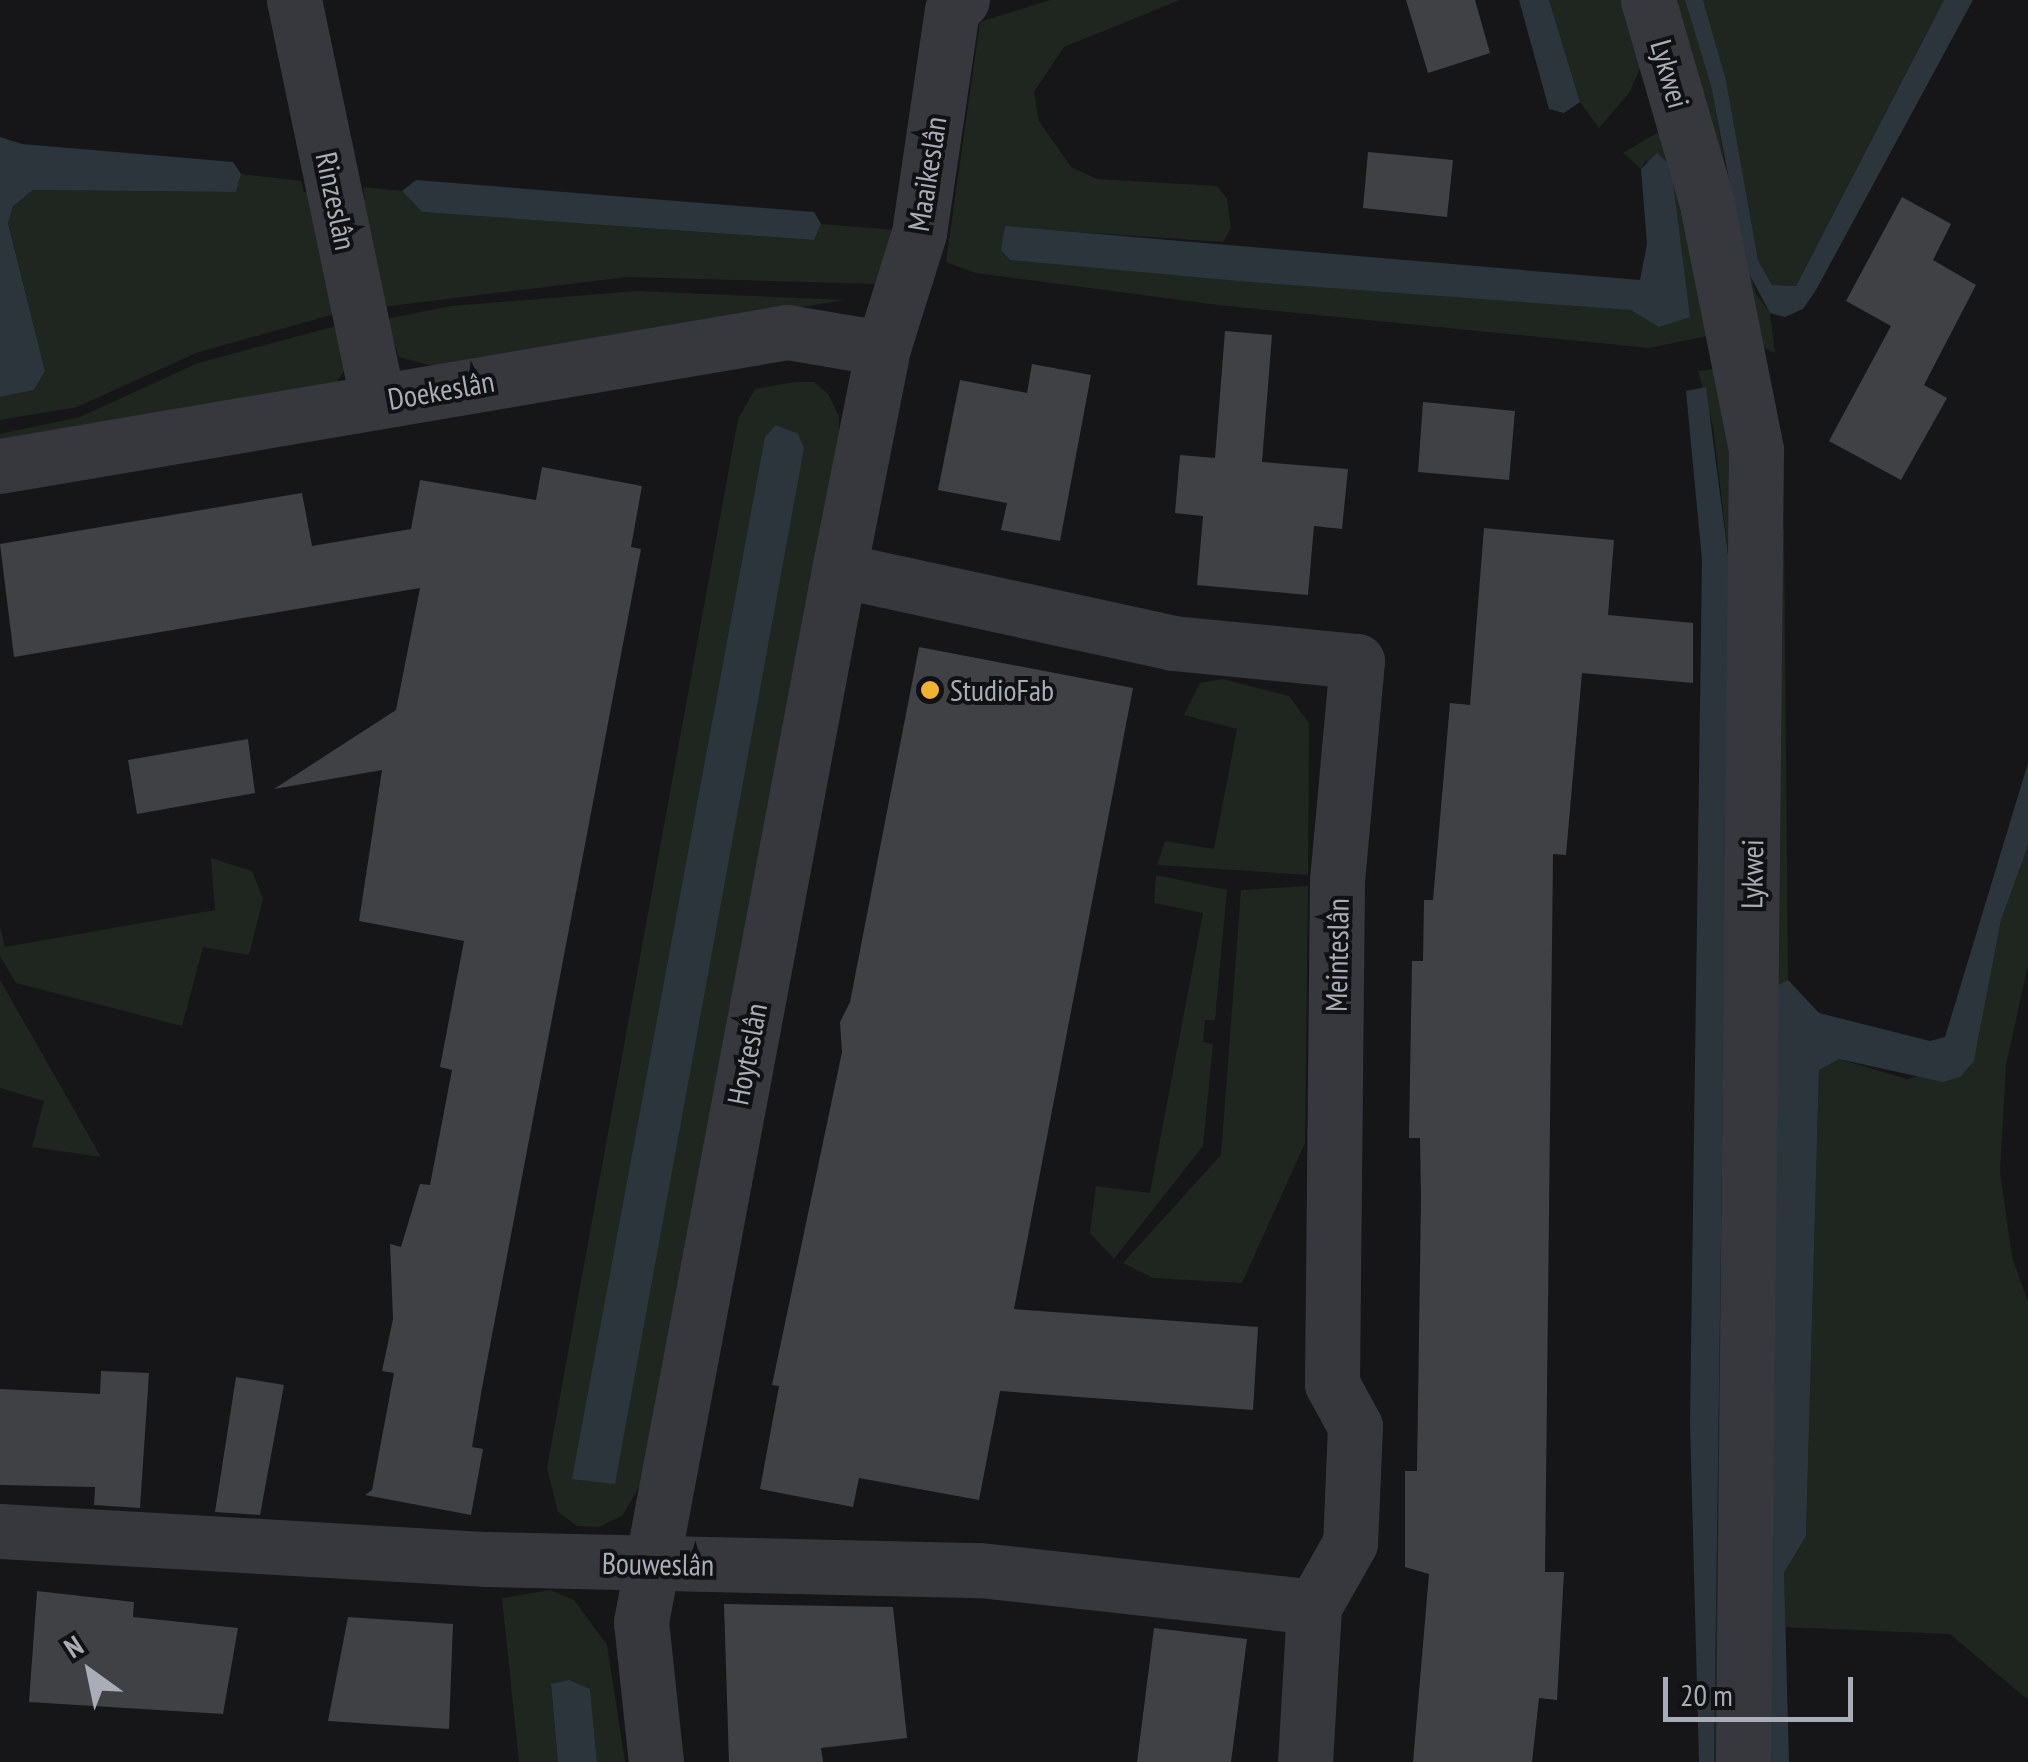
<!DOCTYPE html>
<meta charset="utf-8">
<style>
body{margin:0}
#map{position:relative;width:2028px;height:1762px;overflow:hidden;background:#161618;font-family:"PT Sans Narrow",sans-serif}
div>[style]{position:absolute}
.green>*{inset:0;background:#1e261f}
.water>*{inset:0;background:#2c353c}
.building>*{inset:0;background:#404145}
.minor>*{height:55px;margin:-27.5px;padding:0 27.5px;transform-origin:27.5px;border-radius:27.5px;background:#37383d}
.dots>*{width:28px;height:28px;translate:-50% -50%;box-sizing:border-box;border:5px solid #111113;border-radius:50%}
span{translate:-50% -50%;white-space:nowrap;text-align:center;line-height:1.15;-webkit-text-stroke:8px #111113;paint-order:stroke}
.street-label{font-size:30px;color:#a8adb8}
.poi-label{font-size:30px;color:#a8adb8}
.left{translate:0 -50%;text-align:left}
.north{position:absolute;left:40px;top:1622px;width:100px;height:100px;-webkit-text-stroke:8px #111113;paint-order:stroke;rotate:327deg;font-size:28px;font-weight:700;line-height:40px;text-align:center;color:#a8adb8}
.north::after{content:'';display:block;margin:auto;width:35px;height:45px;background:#a8adb8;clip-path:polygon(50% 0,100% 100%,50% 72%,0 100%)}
.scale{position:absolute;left:1663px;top:1677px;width:190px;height:45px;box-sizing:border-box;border:5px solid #a8adb8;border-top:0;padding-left:12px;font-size:30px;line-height:35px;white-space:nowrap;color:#a8adb8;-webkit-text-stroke:8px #111113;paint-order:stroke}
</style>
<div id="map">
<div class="green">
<i style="clip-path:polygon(1050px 0,1180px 0,1064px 47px,1034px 92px,1039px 121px,1071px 167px,1097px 179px,1217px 186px,1227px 199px,1231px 228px,1223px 242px,1005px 227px,1631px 310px,1649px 318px,1647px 159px,1641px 169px,1623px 153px,1662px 130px,1722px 333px,1649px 348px,1218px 305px,976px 273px,946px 262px,980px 22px)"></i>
<i style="clip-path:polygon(1549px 0,1634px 0,1643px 62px,1629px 93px,1599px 128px,1580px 102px)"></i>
<i style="clip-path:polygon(1661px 0,1685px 0,1711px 86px,1735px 220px,1756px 294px,1770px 313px,1775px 353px,1763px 347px)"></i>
<i style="clip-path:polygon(1703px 0,1944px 0,1796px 286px,1772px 285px,1758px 260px,1726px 80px)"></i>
<i style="clip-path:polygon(241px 174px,301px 181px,304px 192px,312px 191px,338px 313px,196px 353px,77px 407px,0 420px,0 397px,34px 390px,45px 371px,8px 222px,12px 206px,33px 190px,236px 192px)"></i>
<i style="clip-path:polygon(363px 187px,402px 191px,422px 212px,813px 240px,821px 224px,896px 230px,881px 284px,627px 277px,382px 307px,358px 200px,365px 199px)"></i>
<i style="clip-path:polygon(637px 291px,845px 300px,436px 367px,399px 357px,386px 319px,451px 306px)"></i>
<i style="clip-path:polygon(340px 325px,348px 365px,336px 383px,0 443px,0 434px,80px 417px,198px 363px)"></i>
<i style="clip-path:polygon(1729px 367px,1742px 449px,1744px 664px,1731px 1762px,1714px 1762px,1730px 570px,1713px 426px,1698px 371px)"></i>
<i style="clip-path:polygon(795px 382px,814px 382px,828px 394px,839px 416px,839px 441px,640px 1485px,623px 1515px,599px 1527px,577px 1526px,558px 1512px,547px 1468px,738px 419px,755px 389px)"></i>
<i style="clip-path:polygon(1784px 530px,1788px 980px,1772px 988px,1774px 531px)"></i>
<i style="clip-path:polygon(1222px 679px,1289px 696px,1309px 723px,1308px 875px,1157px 865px,1165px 841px,1214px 849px,1237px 729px,1184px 715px,1200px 683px)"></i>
<i style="clip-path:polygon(2028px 846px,2028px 965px,2006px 1065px,2000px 1172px,2012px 1257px,2028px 1302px,2028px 1700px,1950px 1634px,1783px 1627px,1784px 1573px,1806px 1536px,1819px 1069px,1839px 1059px,1907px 1079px,1974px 1061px,2001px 920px)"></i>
<i style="clip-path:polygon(211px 858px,252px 871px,263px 899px,249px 955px,203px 947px,182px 1026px,16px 983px,0 956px,0 926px,5px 947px,215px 910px)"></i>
<i style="clip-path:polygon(1156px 875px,1227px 890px,1215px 1020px,1205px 1020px,1203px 1042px,1213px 1044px,1203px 1146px,1114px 1259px,1090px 1233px,1096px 1186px,1150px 1193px,1203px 913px,1154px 903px)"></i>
<i style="clip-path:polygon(1308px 886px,1305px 1143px,1242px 1283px,1153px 1278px,1123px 1263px,1221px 1155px,1241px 890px)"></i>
<i style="clip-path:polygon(0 980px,101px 1157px,32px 1147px,44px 1101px,0 1088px)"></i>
<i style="clip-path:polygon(550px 1590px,574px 1600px,607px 1645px,625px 1762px,597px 1762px,590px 1689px,551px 1685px,558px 1762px,519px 1762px,502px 1598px)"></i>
</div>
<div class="water">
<i style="clip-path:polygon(1519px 0,1549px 0,1580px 102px,1564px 113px,1549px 109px)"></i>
<i style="clip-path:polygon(1685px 0,1703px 0,1726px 80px,1758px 260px,1772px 285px,1796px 286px,1944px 0,1973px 0,1816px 290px,1803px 309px,1785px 317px,1770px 313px,1746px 268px,1711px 86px)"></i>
<i style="clip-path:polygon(0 137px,22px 144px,233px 162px,241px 174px,236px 192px,33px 190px,13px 206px,8px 223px,45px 371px,34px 390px,0 397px)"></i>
<i style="clip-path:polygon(1657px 153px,1671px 166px,1690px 317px,1659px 327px,1631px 310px,1250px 282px,1010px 260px,1001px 250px,1005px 226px,1640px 280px,1647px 244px,1641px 169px)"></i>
<i style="clip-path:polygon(416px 180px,814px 212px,821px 224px,814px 240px,422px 212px,402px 191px)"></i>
<i style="clip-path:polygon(1706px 387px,1730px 570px,1714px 1762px,1699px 1762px,1690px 1422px,1702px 560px,1686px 391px)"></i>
<i style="clip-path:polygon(776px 425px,798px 434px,804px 448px,615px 1484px,572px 1479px,765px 437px)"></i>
<i style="clip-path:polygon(2028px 763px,2028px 846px,2001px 920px,1974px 1061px,1960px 1077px,1943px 1082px,1839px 1059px,1819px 1070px,1806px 1536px,1784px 1573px,1789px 1762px,1761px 1762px,1772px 988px,1788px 980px,1819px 1013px,1930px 1041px,1945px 1037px)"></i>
<i style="clip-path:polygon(569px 1680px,590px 1689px,597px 1762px,558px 1762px,551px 1684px)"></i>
</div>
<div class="building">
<i style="clip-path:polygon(1406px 0,1475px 0,1490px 53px,1428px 73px)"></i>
<i style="clip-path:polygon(1368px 152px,1453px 160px,1447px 217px,1363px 208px)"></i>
<i style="clip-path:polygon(1902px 197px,1951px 224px,1933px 260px,1976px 285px,1924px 385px,1947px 398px,1901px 480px,1829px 441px,1891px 326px,1846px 301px)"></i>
<i style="clip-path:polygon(1225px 331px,1272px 335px,1262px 462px,1348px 469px,1342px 529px,1314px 526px,1308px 595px,1197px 585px,1203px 516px,1175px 513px,1180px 455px,1215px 458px)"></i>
<i style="clip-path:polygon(1032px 364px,1091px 375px,1060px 541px,1001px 530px,1007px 503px,938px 490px,960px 380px,1027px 393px)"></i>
<i style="clip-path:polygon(1423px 402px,1515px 411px,1509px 480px,1418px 472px)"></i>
<i style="clip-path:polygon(542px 467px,642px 486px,631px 547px,641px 549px,482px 1388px,472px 1447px,483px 1449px,471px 1515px,365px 1495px,372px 1490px,394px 1373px,382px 1371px,393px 1319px,390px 1244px,401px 1247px,420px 1184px,430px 1185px,452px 1070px,440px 1067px,464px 941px,359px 921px,382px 770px,274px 789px,396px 710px,420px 588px,14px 657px,0 544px,302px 493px,312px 546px,411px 529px,420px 480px,536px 500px)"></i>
<i style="clip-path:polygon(1484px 528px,1614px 540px,1608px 615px,1693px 623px,1693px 683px,1582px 673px,1566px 855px,1553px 854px,1545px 1572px,1564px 1572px,1557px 1700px,1539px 1698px,1532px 1762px,1413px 1762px,1429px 1574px,1405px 1567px,1405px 1471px,1417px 1471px,1421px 1199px,1420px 1138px,1409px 1138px,1412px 961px,1423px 961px,1424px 900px,1433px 900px,1450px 703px,1470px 705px)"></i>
<i style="clip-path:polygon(919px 647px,1133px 688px,1014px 1309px,1258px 1327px,1253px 1410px,1000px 1391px,979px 1500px,859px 1478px,853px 1507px,760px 1489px,779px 1386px,772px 1385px,842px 1052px,840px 1022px,850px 1002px)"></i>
<i style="clip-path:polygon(248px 739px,255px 793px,137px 814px,128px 760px)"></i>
<i style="clip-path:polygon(101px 1371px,149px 1373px,140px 1508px,94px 1505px,95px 1487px,0 1485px,0 1389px,100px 1394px)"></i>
<i style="clip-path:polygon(236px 1377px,284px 1385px,260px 1515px,215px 1512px)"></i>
<i style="clip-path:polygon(37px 1591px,134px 1602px,133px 1617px,238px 1628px,223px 1714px,29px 1702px)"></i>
<i style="clip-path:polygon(724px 1604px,893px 1607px,907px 1738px,821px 1748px,823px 1762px,729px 1762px)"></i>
<i style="clip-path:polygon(348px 1617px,453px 1624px,449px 1729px,328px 1721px)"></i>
<i style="clip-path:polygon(1154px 1628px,1247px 1639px,1231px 1762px,1137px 1762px)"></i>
</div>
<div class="minor">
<i style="left:294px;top:0;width:410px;rotate:78.2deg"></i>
<i style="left:1648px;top:0;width:207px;rotate:73.8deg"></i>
<i style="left:1706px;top:199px;width:256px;rotate:78.7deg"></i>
<i style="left:1756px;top:450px;width:1312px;rotate:90.57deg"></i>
<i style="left:0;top:466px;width:798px;rotate:-9.66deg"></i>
<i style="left:787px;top:332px;width:97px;rotate:9.5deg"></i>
<i style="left:839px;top:570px;width:342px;rotate:12.3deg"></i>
<i style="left:1173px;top:643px;width:185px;rotate:5.6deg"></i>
<i style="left:1357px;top:661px;width:220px;rotate:95.2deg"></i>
<i style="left:1337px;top:880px;width:504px;rotate:90.57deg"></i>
<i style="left:1332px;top:1384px;width:48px;rotate:61.3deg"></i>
<i style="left:1355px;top:1426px;width:117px;rotate:92.4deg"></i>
<i style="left:1350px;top:1543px;width:73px;rotate:119.4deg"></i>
<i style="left:1314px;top:1607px;width:155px;rotate:93.3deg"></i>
<i style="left:0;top:1531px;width:488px;rotate:3.3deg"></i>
<i style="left:487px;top:1559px;width:493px;rotate:1.3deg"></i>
<i style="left:980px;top:1570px;width:336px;rotate:6.3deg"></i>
<i style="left:656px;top:1762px;width:141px;rotate:-96.1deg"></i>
<i style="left:641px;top:1622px;width:1070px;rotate:-79.34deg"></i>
<i style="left:839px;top:570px;width:226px;rotate:-78.8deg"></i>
<i style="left:883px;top:348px;width:121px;rotate:-72.6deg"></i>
<i style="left:919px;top:233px;width:225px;rotate:-81.6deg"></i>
<i style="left:952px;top:10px;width:14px;rotate:-45deg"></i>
</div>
<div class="dots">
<i style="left:930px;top:690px;background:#f2b134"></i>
</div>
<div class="street-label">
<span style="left:1670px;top:74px;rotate:74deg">Lykwei</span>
<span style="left:927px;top:174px;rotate:-81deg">Maaikeslân</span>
<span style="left:336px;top:201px;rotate:78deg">Rinzeslân</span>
<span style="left:441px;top:390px;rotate:-10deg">Doekeslân</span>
<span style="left:1752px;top:874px;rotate:-89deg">Lykwei</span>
<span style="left:1337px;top:955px;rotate:-89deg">Meinteslân</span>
<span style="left:747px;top:1054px;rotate:-79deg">Hoyteslân</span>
<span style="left:658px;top:1564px;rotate:1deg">Bouweslân</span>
</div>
<div class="poi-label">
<span class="left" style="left:950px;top:690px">StudioFab</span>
</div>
<div class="north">N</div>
<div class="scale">20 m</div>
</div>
